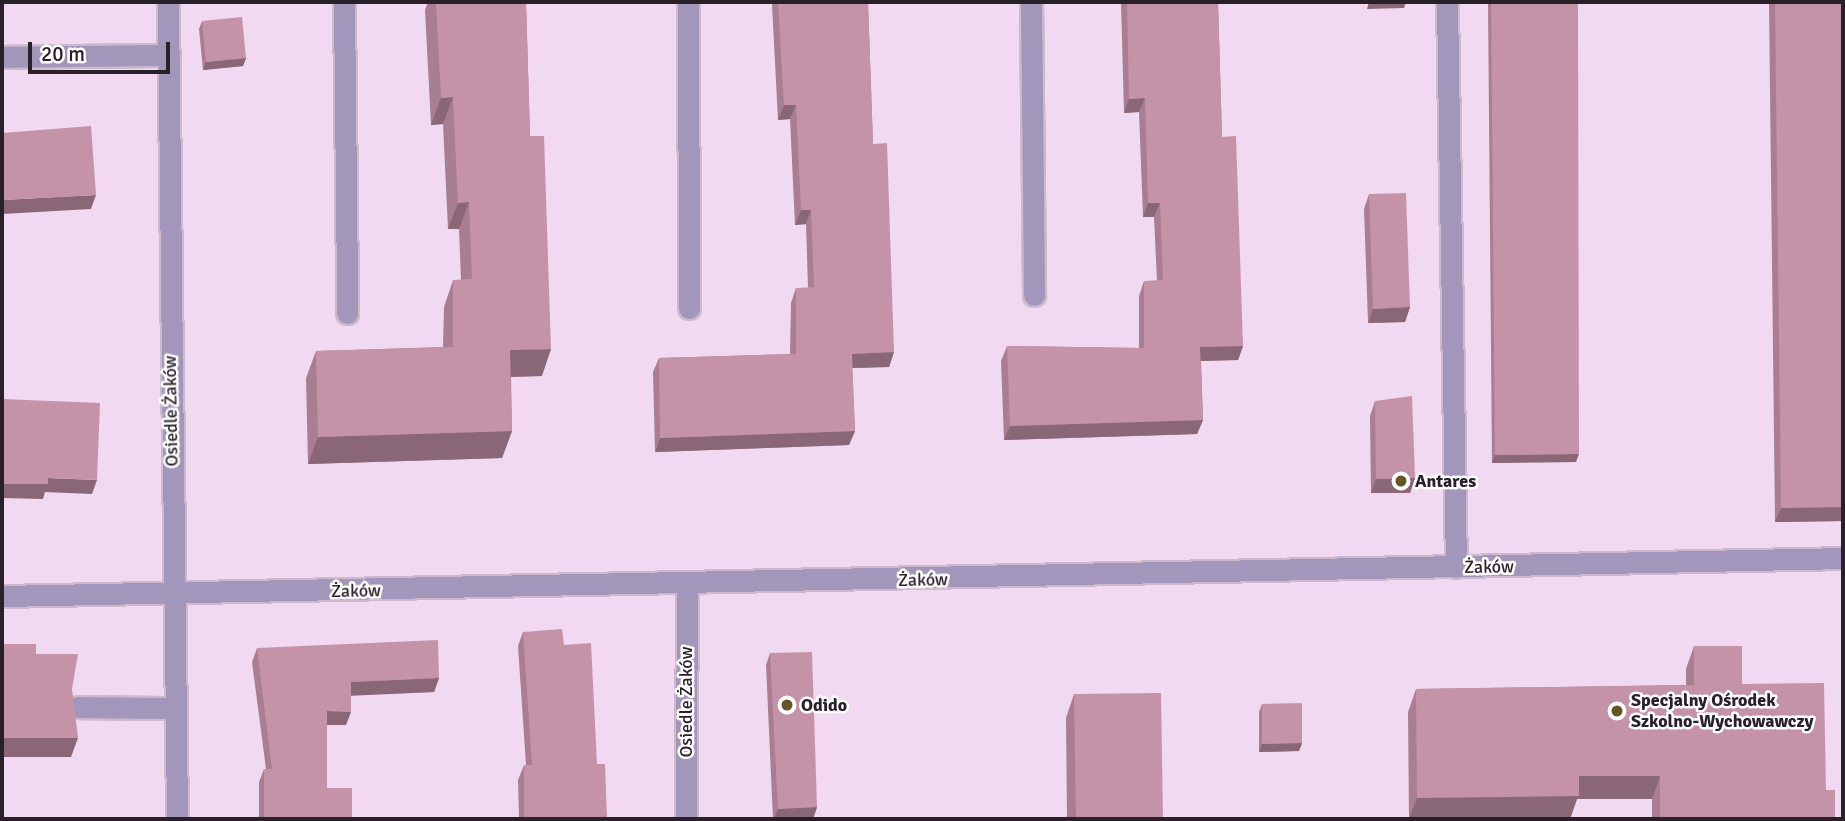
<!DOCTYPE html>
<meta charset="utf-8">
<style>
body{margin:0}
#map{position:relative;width:1845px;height:821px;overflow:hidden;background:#f1d9f1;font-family:Signika,sans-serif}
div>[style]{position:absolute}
.roads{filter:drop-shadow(2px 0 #cdb8cd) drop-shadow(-2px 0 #cdb8cd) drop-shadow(0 2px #cdb8cd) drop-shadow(0 -2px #cdb8cd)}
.minor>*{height:21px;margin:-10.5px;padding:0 10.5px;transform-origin:10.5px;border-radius:10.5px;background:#a396bb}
.wall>*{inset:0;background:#a97e90}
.shaded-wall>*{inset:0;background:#8a6776}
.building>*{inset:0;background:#c593a8}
.dots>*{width:19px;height:19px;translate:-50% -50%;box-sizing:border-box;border:4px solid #fff;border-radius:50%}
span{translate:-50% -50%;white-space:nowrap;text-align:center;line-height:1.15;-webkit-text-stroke:5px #fff;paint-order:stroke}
.street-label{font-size:18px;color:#292029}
.poi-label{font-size:18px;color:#292029;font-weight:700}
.left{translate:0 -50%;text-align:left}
.frame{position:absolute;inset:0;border:4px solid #292029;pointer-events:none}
.scale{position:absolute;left:28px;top:42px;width:142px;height:32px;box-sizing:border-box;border:4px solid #292029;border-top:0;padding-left:9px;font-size:21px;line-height:24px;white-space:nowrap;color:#292029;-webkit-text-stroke:5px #fff;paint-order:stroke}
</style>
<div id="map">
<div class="roads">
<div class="minor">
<i style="left:168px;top:2px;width:817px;rotate:89.37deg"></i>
<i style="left:344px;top:2px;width:311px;rotate:89.4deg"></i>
<i style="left:688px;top:2px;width:306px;rotate:89.8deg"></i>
<i style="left:1031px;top:2px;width:293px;rotate:89.4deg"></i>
<i style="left:1447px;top:2px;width:565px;rotate:89.09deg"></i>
<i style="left:2px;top:57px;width:166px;rotate:-0.7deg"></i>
<i style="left:2px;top:596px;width:1841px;rotate:-1.18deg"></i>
<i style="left:78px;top:707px;width:97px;rotate:0.6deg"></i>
<i style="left:686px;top:819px;width:234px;rotate:-89.8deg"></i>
</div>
</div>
<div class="wall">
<i style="clip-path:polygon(428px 2px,526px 2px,530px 136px,542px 376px,511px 377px,512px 431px,502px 458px,308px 464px,306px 378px,316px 351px,443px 347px,444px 307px,453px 280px,461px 280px,459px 229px,448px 229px,443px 124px,431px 125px,425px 10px)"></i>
<i style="clip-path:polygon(774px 2px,868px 2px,873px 144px,894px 352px,889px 367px,852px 368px,855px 431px,849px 445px,655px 452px,653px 372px,659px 358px,790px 354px,791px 303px,796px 288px,808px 288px,806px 224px,795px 225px,790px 119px,778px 120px,772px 5px)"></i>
<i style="clip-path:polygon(1121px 2px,1218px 2px,1222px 137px,1243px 346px,1238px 360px,1201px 361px,1203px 420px,1197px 434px,1004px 440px,1001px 361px,1007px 346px,1139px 348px,1139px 296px,1144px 281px,1157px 281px,1154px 217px,1143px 217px,1139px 112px,1124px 113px)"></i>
<i style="clip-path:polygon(1488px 2px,1578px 2px,1576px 462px,1492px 463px)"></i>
<i style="clip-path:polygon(1769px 2px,1843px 2px,1843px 521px,1775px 522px)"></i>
<i style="clip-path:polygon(202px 21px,246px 58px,243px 66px,203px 70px,199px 29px)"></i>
<i style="clip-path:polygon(1369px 194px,1410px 307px,1405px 322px,1368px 323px,1364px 209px)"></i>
<i style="clip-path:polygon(1375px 401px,1415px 478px,1410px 493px,1371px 493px,1370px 416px)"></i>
<i style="clip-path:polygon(523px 632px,564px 645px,597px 764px,607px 819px,519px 819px,518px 780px,524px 765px,526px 765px,518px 646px)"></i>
<i style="clip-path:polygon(1694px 646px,1742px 684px,1826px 790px,1835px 819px,1652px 819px,1652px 799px,1577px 799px,1570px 819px,1409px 819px,1408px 712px,1416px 689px,1686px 685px,1686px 669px)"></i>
<i style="clip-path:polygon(257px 648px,439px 678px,434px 692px,351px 695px,346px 725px,327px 725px,327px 788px,352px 819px,259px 819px,259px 782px,264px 769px,266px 769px,252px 662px)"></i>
<i style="clip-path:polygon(770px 653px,817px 807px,813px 819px,773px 819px,766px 665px)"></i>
<i style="clip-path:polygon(1074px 694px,1163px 819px,1067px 819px,1066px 718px)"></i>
<i style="clip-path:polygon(1262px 704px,1302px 743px,1299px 751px,1259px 752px,1259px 712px)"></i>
</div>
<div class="shaded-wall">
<i style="clip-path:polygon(1369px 2px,1406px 2px,1404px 8px,1367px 9px)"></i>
<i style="clip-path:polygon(246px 58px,243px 66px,203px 70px,206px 62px)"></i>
<i style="clip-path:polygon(453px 97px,443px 124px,431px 125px,441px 98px)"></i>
<i style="clip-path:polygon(1145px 98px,1139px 112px,1124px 113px,1129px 99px)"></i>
<i style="clip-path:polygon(784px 105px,796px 105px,790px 119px,778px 120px)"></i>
<i style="clip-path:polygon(96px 195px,91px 209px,2px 214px,2px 200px)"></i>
<i style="clip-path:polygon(469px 202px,459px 229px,448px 229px,458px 203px)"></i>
<i style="clip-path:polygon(1148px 203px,1160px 203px,1154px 217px,1143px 217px)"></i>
<i style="clip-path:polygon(801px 210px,811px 210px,806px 224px,795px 225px)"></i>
<i style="clip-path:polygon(1410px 307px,1405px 322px,1368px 323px,1373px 309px)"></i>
<i style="clip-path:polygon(1243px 346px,1238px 360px,1195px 361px,1200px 347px)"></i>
<i style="clip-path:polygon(551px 349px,542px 376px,500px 377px,510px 350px)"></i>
<i style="clip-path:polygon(894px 352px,889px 367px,846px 368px,852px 354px)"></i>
<i style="clip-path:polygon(1203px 420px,1197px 434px,1004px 440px,1010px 426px)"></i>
<i style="clip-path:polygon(512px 431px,502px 458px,308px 464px,318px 437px)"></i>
<i style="clip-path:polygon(855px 431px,849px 445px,655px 452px,660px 438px)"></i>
<i style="clip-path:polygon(1579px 454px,1576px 462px,1492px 463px,1495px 455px)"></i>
<i style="clip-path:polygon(48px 478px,97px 480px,92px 494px,45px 492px,43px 499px,2px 498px,2px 484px)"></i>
<i style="clip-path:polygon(1415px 478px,1410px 493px,1371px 493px,1376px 479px)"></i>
<i style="clip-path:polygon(1843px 507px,1843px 521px,1775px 522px,1781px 508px)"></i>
<i style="clip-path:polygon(439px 678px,434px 692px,346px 696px,351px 682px)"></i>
<i style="clip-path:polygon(327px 711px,351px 712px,346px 725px,322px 725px)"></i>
<i style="clip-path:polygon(2px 738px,78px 738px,71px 757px,2px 757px)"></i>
<i style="clip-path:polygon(1302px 743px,1299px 751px,1259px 752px,1262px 744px)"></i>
<i style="clip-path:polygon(1579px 776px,1660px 776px,1652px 799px,1577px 799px,1570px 819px,1409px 819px,1417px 798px)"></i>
<i style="clip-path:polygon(817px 807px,813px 819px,774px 819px,778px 809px)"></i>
</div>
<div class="building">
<i style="clip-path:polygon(436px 2px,526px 2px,530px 136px,544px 136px,551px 349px,510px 350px,512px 431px,318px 437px,316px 351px,453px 347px,453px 280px,472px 279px,469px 202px,458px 203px,453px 97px,441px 98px)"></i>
<i style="clip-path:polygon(778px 2px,868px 2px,873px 144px,887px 143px,894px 352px,852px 354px,855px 431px,660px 438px,659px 358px,796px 354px,796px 288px,814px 287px,811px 210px,801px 210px,796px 105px,784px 105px)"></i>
<i style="clip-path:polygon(1127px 2px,1218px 2px,1222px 137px,1236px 136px,1243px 346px,1200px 347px,1203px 420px,1010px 426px,1007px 346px,1144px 348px,1144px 281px,1163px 280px,1160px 203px,1148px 203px,1145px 98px,1129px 99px)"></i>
<i style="clip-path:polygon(1491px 2px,1578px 2px,1579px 454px,1495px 455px)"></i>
<i style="clip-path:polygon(1775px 2px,1843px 2px,1843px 507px,1781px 508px)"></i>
<i style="clip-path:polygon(242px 17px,246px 58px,206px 62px,202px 21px)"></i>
<i style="clip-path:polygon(91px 126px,96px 195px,2px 200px,2px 133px)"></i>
<i style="clip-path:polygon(1406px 193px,1410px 307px,1373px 309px,1369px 194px)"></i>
<i style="clip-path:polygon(1412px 396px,1415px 478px,1376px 479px,1375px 401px)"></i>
<i style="clip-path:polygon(2px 399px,100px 403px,97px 480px,48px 478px,48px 484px,2px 484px)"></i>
<i style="clip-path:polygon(562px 629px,564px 645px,591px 643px,597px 764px,605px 764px,607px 819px,524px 819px,524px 765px,532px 765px,523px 632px)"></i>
<i style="clip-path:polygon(438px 640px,439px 678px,351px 682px,351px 712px,327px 711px,327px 788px,352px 788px,352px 819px,264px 819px,264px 769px,272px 769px,257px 648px)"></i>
<i style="clip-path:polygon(2px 644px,36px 644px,36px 654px,78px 654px,72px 689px,78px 738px,2px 738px)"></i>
<i style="clip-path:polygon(1694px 646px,1742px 646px,1742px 684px,1824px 683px,1826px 790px,1835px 790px,1835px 819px,1660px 819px,1660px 776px,1579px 776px,1579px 796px,1417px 798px,1416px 689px,1694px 685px)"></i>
<i style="clip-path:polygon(812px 652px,817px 807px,778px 809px,770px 653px)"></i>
<i style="clip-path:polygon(1161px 693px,1163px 819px,1076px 819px,1074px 694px)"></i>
<i style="clip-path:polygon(1302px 703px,1302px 743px,1262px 744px,1262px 704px)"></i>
</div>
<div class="dots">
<i style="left:1401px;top:481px;background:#655623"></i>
<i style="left:787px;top:705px;background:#655623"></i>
<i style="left:1617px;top:711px;background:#655623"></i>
</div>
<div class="street-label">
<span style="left:171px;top:411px;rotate:-91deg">Osiedle Żaków</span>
<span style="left:1489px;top:567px;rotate:-1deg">Żaków</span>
<span style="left:923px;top:580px;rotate:-1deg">Żaków</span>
<span style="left:356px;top:591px;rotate:-1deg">Żaków</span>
<span style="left:686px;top:702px;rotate:-90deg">Osiedle Żaków</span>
</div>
<div class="poi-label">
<span class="left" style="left:1415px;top:481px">Antares</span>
<span class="left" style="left:1631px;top:711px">Specjalny Ośrodek<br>Szkolno-Wychowawczy</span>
<span class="left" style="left:801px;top:705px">Odido</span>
</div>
<div class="frame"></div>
<div class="scale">20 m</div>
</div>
